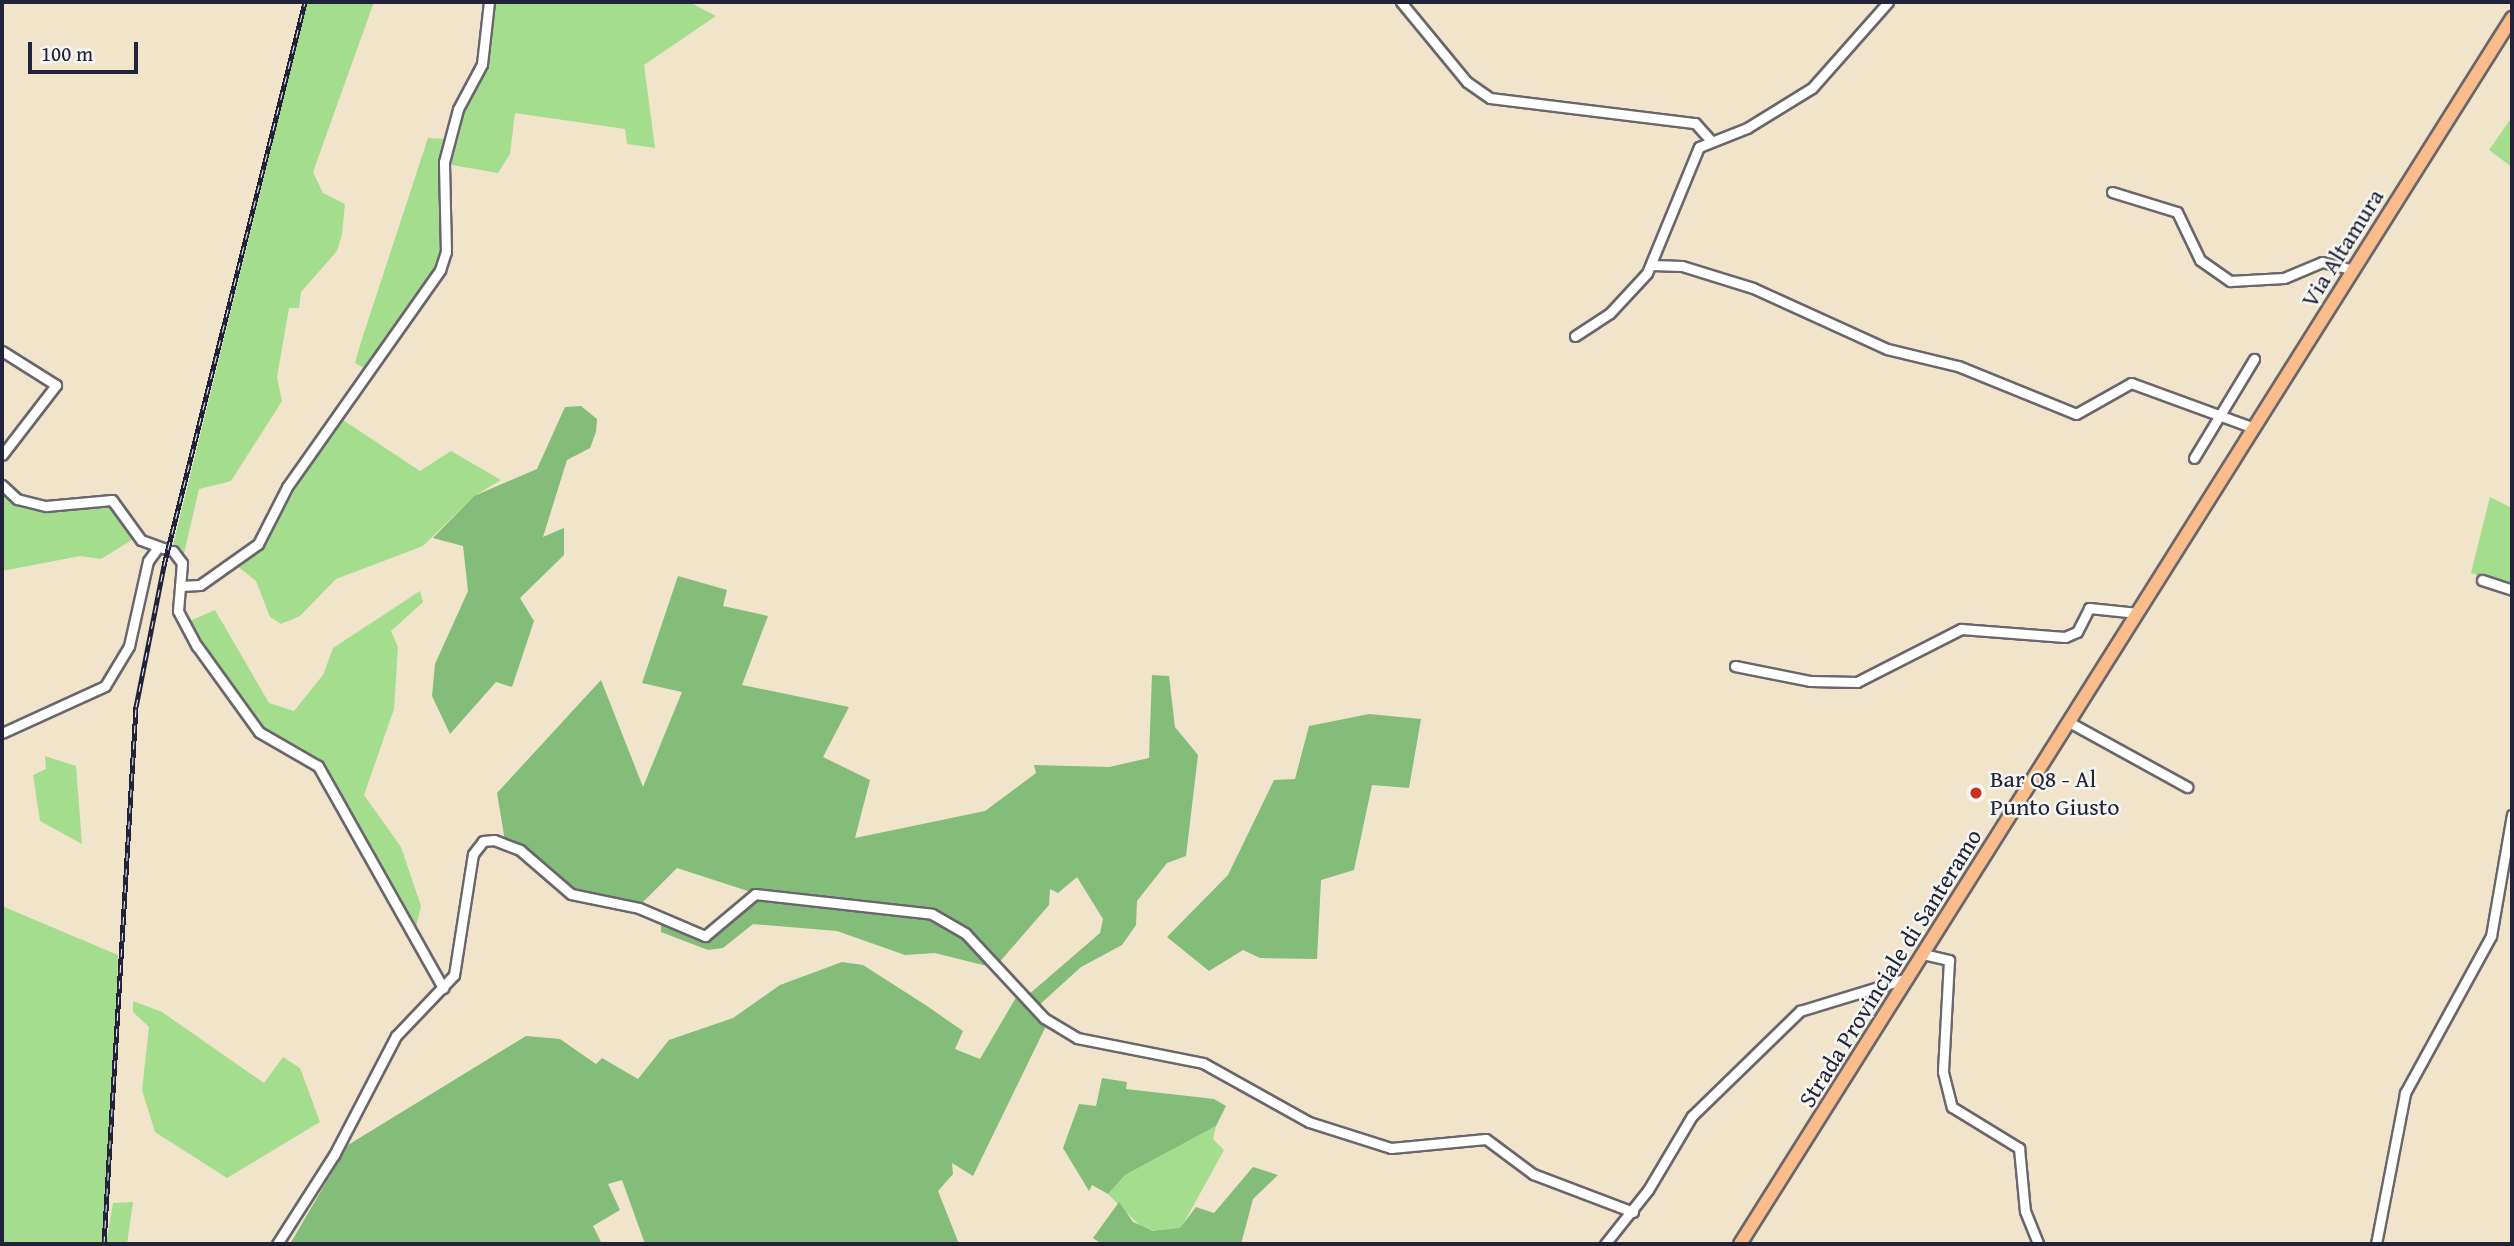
<!DOCTYPE html>
<style>
body{margin:0}
#map{position:relative;width:2514px;height:1246px;overflow:hidden;background:#f0e4ca;font-family:"Gentium Book Plus",serif}
div>[style]{position:absolute}
.green>*{inset:0;background:#a5dd8e}
.forest>*{inset:0;background:#84bc79}
.roads{filter:drop-shadow(2px 0 #6a666d) drop-shadow(-2px 0 #6a666d) drop-shadow(0 2px #6a666d) drop-shadow(0 -2px #6a666d)}
.minor>*{height:9px;margin:-4.5px;padding:0 4.5px;transform-origin:4.5px;border-radius:4.5px;background:#fff}
.major>*{height:12px;margin:-6px;padding:0 6px;transform-origin:6px;border-radius:6px;background:#f9bc8a}
.rail>*{height:5px;margin-top:-2.5px;transform-origin:0;background:repeating-linear-gradient(90deg,#f6f6f2 0 8px,#22223b 0 16px);box-sizing:border-box;border-block:2px solid #22223b}
.dots>*{width:19px;height:19px;translate:-50% -50%;box-sizing:border-box;border:4px solid #f6f6f2;border-radius:50%}
span{translate:-50% -50%;white-space:nowrap;text-align:center;line-height:1.15;-webkit-text-stroke:5px #f6f6f2;paint-order:stroke}
.street-label{font-size:24px;color:#22223b}
.poi-label{font-size:24px;color:#22223b}
.left{translate:0 -50%;text-align:left}
.frame{position:absolute;inset:0;border:4px solid #22223b;pointer-events:none}
.scale{position:absolute;left:28px;top:42px;width:110px;height:32px;box-sizing:border-box;border:4px solid #22223b;border-top:0;padding-left:9px;font-size:21px;line-height:24px;white-space:nowrap;color:#22223b;-webkit-text-stroke:5px #f6f6f2;paint-order:stroke}
</style>
<div id="map">
<div class="green">
<i style="clip-path:polygon(307px 2px,374px 2px,313px 172px,323px 193px,345px 204px,342px 235px,337px 251px,301px 292px,299px 308px,289px 308px,277px 377px,282px 401px,231px 481px,199px 489px,183px 558px,172px 549px)"></i>
<i style="clip-path:polygon(490px 2px,689px 2px,716px 16px,644px 65px,655px 148px,627px 144px,625px 129px,515px 113px,510px 154px,498px 173px,446px 164px,457px 116px,486px 59px)"></i>
<i style="clip-path:polygon(2512px 117px,2512px 167px,2489px 150px)"></i>
<i style="clip-path:polygon(428px 138px,446px 139px,439px 191px,443px 259px,368px 370px,355px 363px,362px 339px)"></i>
<i style="clip-path:polygon(340px 418px,420px 471px,451px 451px,501px 480px,474px 496px,423px 546px,336px 579px,300px 616px,281px 624px,270px 617px,256px 581px,236px 565px,261px 545px)"></i>
<i style="clip-path:polygon(2px 490px,45px 509px,109px 500px,135px 538px,101px 559px,80px 556px,2px 571px)"></i>
<i style="clip-path:polygon(2490px 497px,2512px 508px,2512px 586px,2471px 573px)"></i>
<i style="clip-path:polygon(420px 591px,423px 602px,391px 631px,398px 647px,394px 709px,364px 795px,401px 847px,421px 906px,415px 931px,314px 758px,262px 733px,185px 623px,215px 610px,269px 703px,294px 711px,323px 675px,333px 648px)"></i>
<i style="clip-path:polygon(45px 756px,76px 766px,82px 844px,40px 821px,33px 775px,46px 769px)"></i>
<i style="clip-path:polygon(2px 906px,118px 955px,110px 1193px,102px 1244px,2px 1244px)"></i>
<i style="clip-path:polygon(133px 1001px,162px 1012px,264px 1083px,283px 1057px,300px 1068px,320px 1122px,227px 1178px,155px 1132px,142px 1090px,149px 1027px,133px 1012px)"></i>
<i style="clip-path:polygon(1216px 1126px,1213px 1139px,1224px 1150px,1181px 1228px,1165px 1233px,1142px 1228px,1108px 1194px,1125px 1175px)"></i>
<i style="clip-path:polygon(133px 1202px,127px 1244px,106px 1244px,113px 1203px)"></i>
</div>
<div class="forest">
<i style="clip-path:polygon(581px 406px,597px 419px,596px 432px,590px 448px,567px 460px,543px 537px,564px 528px,564px 555px,520px 598px,534px 621px,512px 687px,496px 682px,450px 734px,432px 696px,435px 664px,468px 591px,463px 546px,433px 538px,474px 496px,537px 469px,565px 407px)"></i>
<i style="clip-path:polygon(678px 576px,727px 590px,723px 606px,768px 616px,742px 685px,849px 707px,823px 757px,870px 780px,855px 838px,985px 811px,1036px 773px,1034px 765px,1109px 767px,1149px 758px,1152px 675px,1169px 676px,1175px 727px,1198px 755px,1186px 856px,1167px 863px,1137px 901px,1136px 925px,1122px 945px,1081px 967px,1037px 1007px,1027px 996px,1100px 933px,1103px 919px,1077px 877px,1058px 893px,1050px 889px,1049px 905px,997px 965px,935px 913px,754px 893px,677px 868px,640px 905px,576px 894px,505px 841px,497px 793px,601px 680px,643px 787px,682px 692px,642px 683px)"></i>
<i style="clip-path:polygon(1369px 714px,1421px 719px,1409px 788px,1372px 785px,1354px 870px,1321px 880px,1317px 959px,1260px 958px,1243px 950px,1209px 971px,1167px 937px,1228px 875px,1274px 780px,1295px 779px,1309px 726px)"></i>
<i style="clip-path:polygon(756px 896px,919px 913px,958px 930px,991px 967px,935px 953px,905px 955px,837px 931px,753px 924px,723px 948px,708px 950px,661px 932px,661px 921px,710px 939px)"></i>
<i style="clip-path:polygon(842px 962px,863px 965px,927px 1006px,963px 1031px,955px 1049px,980px 1059px,1018px 994px,1046px 1026px,973px 1176px,952px 1163px,953px 1174px,938px 1191px,959px 1244px,645px 1244px,622px 1180px,608px 1184px,620px 1210px,593px 1226px,602px 1244px,290px 1244px,348px 1145px,526px 1036px,560px 1039px,596px 1064px,602px 1058px,638px 1079px,669px 1040px,733px 1018px,780px 985px)"></i>
<i style="clip-path:polygon(1102px 1078px,1127px 1082px,1126px 1089px,1214px 1099px,1226px 1106px,1216px 1126px,1125px 1175px,1108px 1194px,1092px 1185px,1089px 1191px,1063px 1148px,1079px 1104px,1096px 1106px)"></i>
<i style="clip-path:polygon(1253px 1167px,1278px 1175px,1253px 1199px,1241px 1244px,1102px 1244px,1093px 1238px,1119px 1202px,1133px 1222px,1153px 1231px,1180px 1228px,1196px 1207px,1214px 1213px)"></i>
</div>
<div class="roads">
<div class="minor">
<i style="left:1401px;top:2px;width:104px;rotate:50.5deg"></i>
<i style="left:1467px;top:82px;width:28px;rotate:35deg"></i>
<i style="left:1490px;top:98px;width:207px;rotate:7deg"></i>
<i style="left:1695px;top:123px;width:24px;rotate:48deg"></i>
<i style="left:2112px;top:192px;width:68px;rotate:17.1deg"></i>
<i style="left:2177px;top:212px;width:53px;rotate:64.4deg"></i>
<i style="left:2200px;top:260px;width:37px;rotate:35deg"></i>
<i style="left:2230px;top:281px;width:54px;rotate:-3.2deg"></i>
<i style="left:2284px;top:278px;width:41px;rotate:-22.8deg"></i>
<i style="left:2322px;top:262px;width:32px;rotate:14deg"></i>
<i style="left:1652px;top:265px;width:30px;rotate:2deg"></i>
<i style="left:1682px;top:266px;width:74px;rotate:17.2deg"></i>
<i style="left:1753px;top:288px;width:147px;rotate:24.5deg"></i>
<i style="left:1887px;top:349px;width:73px;rotate:13.5deg"></i>
<i style="left:1958px;top:366px;width:127px;rotate:22.1deg"></i>
<i style="left:2076px;top:414px;width:63px;rotate:-29.4deg"></i>
<i style="left:2131px;top:383px;width:131px;rotate:20.1deg"></i>
<i style="left:1575px;top:336px;width:42px;rotate:-33.3deg"></i>
<i style="left:1610px;top:313px;width:54px;rotate:-47.2deg"></i>
<i style="left:1647px;top:273px;width:136px;rotate:-67.6deg"></i>
<i style="left:1699px;top:147px;width:52px;rotate:-21.6deg"></i>
<i style="left:1747px;top:128px;width:76px;rotate:-31.6deg"></i>
<i style="left:1812px;top:88px;width:115px;rotate:-48.5deg"></i>
<i style="left:2px;top:351px;width:64px;rotate:32.2deg"></i>
<i style="left:56px;top:385px;width:88px;rotate:127.6deg"></i>
<i style="left:2194px;top:458px;width:116px;rotate:-58.8deg"></i>
<i style="left:2px;top:485px;width:21px;rotate:43deg"></i>
<i style="left:17px;top:499px;width:30px;rotate:14deg"></i>
<i style="left:46px;top:506px;width:66px;rotate:-5.2deg"></i>
<i style="left:112px;top:500px;width:49px;rotate:54.1deg"></i>
<i style="left:141px;top:540px;width:27px;rotate:20deg"></i>
<i style="left:173px;top:551px;width:15px;rotate:53deg"></i>
<i style="left:182px;top:563px;width:48px;rotate:94.8deg"></i>
<i style="left:178px;top:611px;width:40px;rotate:62deg"></i>
<i style="left:197px;top:646px;width:106px;rotate:54.2deg"></i>
<i style="left:259px;top:732px;width:68px;rotate:30deg"></i>
<i style="left:318px;top:766px;width:255px;rotate:60.6deg"></i>
<i style="left:2482px;top:580px;width:32px;rotate:18deg"></i>
<i style="left:180px;top:586px;width:20px;rotate:-3deg"></i>
<i style="left:200px;top:585px;width:71px;rotate:-35.3deg"></i>
<i style="left:258px;top:544px;width:64px;rotate:-63deg"></i>
<i style="left:287px;top:487px;width:266px;rotate:-54.8deg"></i>
<i style="left:440px;top:270px;width:19px;rotate:-72deg"></i>
<i style="left:446px;top:252px;width:90px;rotate:-91.3deg"></i>
<i style="left:444px;top:162px;width:55px;rotate:-75.2deg"></i>
<i style="left:458px;top:109px;width:51px;rotate:-61.9deg"></i>
<i style="left:482px;top:64px;width:62px;rotate:-83.6deg"></i>
<i style="left:1735px;top:666px;width:76px;rotate:11.3deg"></i>
<i style="left:1810px;top:681px;width:47px;rotate:1.2deg"></i>
<i style="left:1857px;top:682px;width:117px;rotate:-27deg"></i>
<i style="left:1961px;top:629px;width:104px;rotate:4.4deg"></i>
<i style="left:2065px;top:637px;width:13px;rotate:-23deg"></i>
<i style="left:2077px;top:632px;width:27px;rotate:-63deg"></i>
<i style="left:2089px;top:608px;width:49px;rotate:5.8deg"></i>
<i style="left:2069px;top:722px;width:135px;rotate:28.8deg"></i>
<i style="left:2px;top:733px;width:113px;rotate:-24.5deg"></i>
<i style="left:105px;top:686px;width:47px;rotate:-59deg"></i>
<i style="left:129px;top:646px;width:87px;rotate:-77.4deg"></i>
<i style="left:148px;top:561px;width:17px;rotate:-54deg"></i>
<i style="left:1923px;top:954px;width:27px;rotate:13deg"></i>
<i style="left:1949px;top:960px;width:112px;rotate:93.1deg"></i>
<i style="left:1943px;top:1072px;width:36px;rotate:76deg"></i>
<i style="left:1952px;top:1107px;width:79px;rotate:31.5deg"></i>
<i style="left:2019px;top:1148px;width:63px;rotate:84.6deg"></i>
<i style="left:2025px;top:1211px;width:35px;rotate:68deg"></i>
<i style="left:277px;top:1244px;width:106px;rotate:-57.4deg"></i>
<i style="left:334px;top:1155px;width:134px;rotate:-62.5deg"></i>
<i style="left:396px;top:1036px;width:84px;rotate:-46.4deg"></i>
<i style="left:454px;top:975px;width:122px;rotate:-81.1deg"></i>
<i style="left:473px;top:854px;width:16px;rotate:-52deg"></i>
<i style="left:483px;top:841px;width:11px;rotate:-5deg"></i>
<i style="left:494px;top:840px;width:28px;rotate:21deg"></i>
<i style="left:520px;top:850px;width:67px;rotate:40.8deg"></i>
<i style="left:571px;top:894px;width:69px;rotate:11.6deg"></i>
<i style="left:639px;top:908px;width:72px;rotate:23deg"></i>
<i style="left:705px;top:936px;width:65px;rotate:-40deg"></i>
<i style="left:755px;top:894px;width:178px;rotate:6.4deg"></i>
<i style="left:932px;top:914px;width:39px;rotate:30deg"></i>
<i style="left:966px;top:934px;width:115px;rotate:47.1deg"></i>
<i style="left:1044px;top:1018px;width:39px;rotate:31deg"></i>
<i style="left:1077px;top:1038px;width:128px;rotate:11.2deg"></i>
<i style="left:1203px;top:1063px;width:121px;rotate:29.1deg"></i>
<i style="left:1309px;top:1122px;width:86px;rotate:17.6deg"></i>
<i style="left:1391px;top:1148px;width:95px;rotate:-5.4deg"></i>
<i style="left:1486px;top:1139px;width:59px;rotate:36.7deg"></i>
<i style="left:1533px;top:1174px;width:107px;rotate:20.8deg"></i>
<i style="left:1605px;top:1244px;width:69px;rotate:-51.5deg"></i>
<i style="left:1648px;top:1190px;width:86px;rotate:-59.3deg"></i>
<i style="left:1692px;top:1116px;width:151px;rotate:-44.2deg"></i>
<i style="left:1800px;top:1011px;width:113px;rotate:-17deg"></i>
<i style="left:2376px;top:1244px;width:154px;rotate:-79.1deg"></i>
<i style="left:2405px;top:1093px;width:179px;rotate:-61.3deg"></i>
<i style="left:2491px;top:936px;width:123px;rotate:-80.2deg"></i>
</div>
<div class="major">
<i style="left:1740px;top:1244px;width:1449px;rotate:-57.8deg"></i>
</div>
</div>
<div class="rail">
<i style="left:104px;top:1244px;width:538px;rotate:-86.59deg"></i>
<i style="left:136px;top:707px;width:145px;rotate:-78.8deg"></i>
<i style="left:164px;top:565px;width:580px;rotate:-75.94deg"></i>
</div>
<div class="dots">
<i style="left:1976px;top:793px;background:#c8321e"></i>
</div>
<div class="street-label">
<span style="left:2342px;top:248px;rotate:-58deg">Via Altamura</span>
<span style="left:1890px;top:968px;rotate:-58deg">Strada Provinciale di Santeramo</span>
</div>
<div class="poi-label">
<span class="left" style="left:1990px;top:793px">Bar Q8 - Al<br>Punto Giusto</span>
</div>
<div class="frame"></div>
<div class="scale">100 m</div>
</div>
